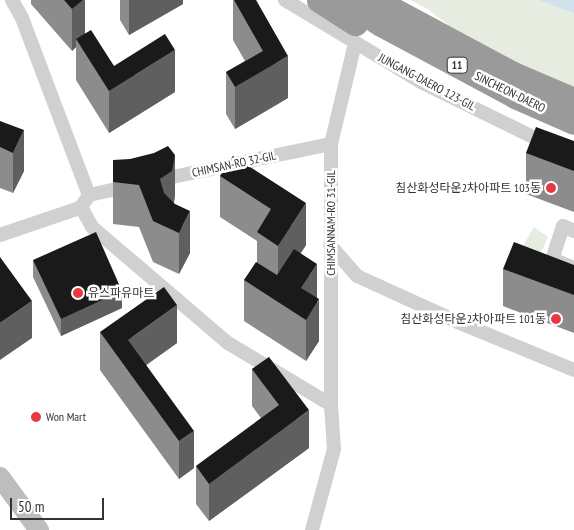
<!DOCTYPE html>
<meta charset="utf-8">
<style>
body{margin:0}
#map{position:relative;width:574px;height:530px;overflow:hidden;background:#fff;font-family:"PT Sans Narrow","Noto Sans KR",sans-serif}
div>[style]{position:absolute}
.green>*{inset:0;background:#e6ecdf}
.water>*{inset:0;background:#cfe2ee}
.street>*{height:14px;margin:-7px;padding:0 7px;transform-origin:7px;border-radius:7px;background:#d0d0d0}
.secondary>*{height:20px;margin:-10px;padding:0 10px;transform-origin:10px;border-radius:10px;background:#bdbdbd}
.highway>*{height:25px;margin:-12.5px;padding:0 12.5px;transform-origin:12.5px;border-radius:12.5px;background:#9a9a9a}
.wall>*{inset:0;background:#8c8c8c}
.shaded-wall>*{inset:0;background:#5f5f5f}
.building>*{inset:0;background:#1a1a1a}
.dots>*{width:14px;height:14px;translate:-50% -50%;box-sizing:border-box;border:2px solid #fff;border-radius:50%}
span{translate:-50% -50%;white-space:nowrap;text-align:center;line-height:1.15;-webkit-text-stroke:5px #fff;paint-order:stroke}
.shield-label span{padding:1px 4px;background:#fff;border:1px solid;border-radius:4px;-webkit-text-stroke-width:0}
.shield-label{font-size:11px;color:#333;font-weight:700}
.street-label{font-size:12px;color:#333}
.poi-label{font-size:12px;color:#333}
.right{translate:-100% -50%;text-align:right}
.left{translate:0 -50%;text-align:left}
.scale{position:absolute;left:10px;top:498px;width:94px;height:22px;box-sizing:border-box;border:2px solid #333;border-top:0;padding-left:6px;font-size:15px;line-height:18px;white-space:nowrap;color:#333;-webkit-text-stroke:4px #fff;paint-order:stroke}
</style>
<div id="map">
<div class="green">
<i style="clip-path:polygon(410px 0,554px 0,574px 9px,574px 93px,487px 56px,428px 9px)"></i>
<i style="clip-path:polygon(534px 227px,548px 237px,539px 257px,517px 256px)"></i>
</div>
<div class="water">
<i style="clip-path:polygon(539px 0,574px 0,574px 13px)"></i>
</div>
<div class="street">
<i style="left:12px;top:0;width:21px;rotate:61deg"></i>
<i style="left:22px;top:18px;width:189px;rotate:69.3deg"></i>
<i style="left:285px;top:0;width:159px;rotate:31.1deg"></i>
<i style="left:421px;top:82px;width:136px;rotate:26.2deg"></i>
<i style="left:543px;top:142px;width:34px;rotate:23deg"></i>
<i style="left:158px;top:180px;width:177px;rotate:-11.8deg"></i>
<i style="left:81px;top:207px;width:23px;rotate:61deg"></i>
<i style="left:92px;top:227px;width:179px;rotate:40.5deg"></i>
<i style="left:228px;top:343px;width:120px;rotate:31deg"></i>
<i style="left:574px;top:231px;width:12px;rotate:-156deg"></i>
<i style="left:563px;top:226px;width:35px;rotate:108deg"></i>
<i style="left:552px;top:259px;width:24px;rotate:22deg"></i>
<i style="left:0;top:235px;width:78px;rotate:-18.7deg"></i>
<i style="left:74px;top:210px;width:8px;rotate:-23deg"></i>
<i style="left:81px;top:207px;width:14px;rotate:-56deg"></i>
<i style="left:89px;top:195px;width:42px;rotate:-12.4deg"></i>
<i style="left:330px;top:245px;width:41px;rotate:48.9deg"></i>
<i style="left:357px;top:276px;width:113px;rotate:24.5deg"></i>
<i style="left:460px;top:323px;width:123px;rotate:22.4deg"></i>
<i style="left:312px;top:530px;width:84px;rotate:-74.8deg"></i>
<i style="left:334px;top:449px;width:44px;rotate:-93.9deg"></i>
<i style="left:331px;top:405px;width:261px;rotate:-90deg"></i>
<i style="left:331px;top:144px;width:104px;rotate:-76.6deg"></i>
</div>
<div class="secondary">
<i style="left:0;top:477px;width:66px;rotate:53.7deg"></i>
</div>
<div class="highway">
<i style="left:319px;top:0;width:43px;rotate:32.6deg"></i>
<i style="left:344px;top:0;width:44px;rotate:33deg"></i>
<i style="left:381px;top:24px;width:152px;rotate:28.2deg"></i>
<i style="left:515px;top:96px;width:64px;rotate:23.8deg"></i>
<i style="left:375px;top:0;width:157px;rotate:28.2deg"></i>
<i style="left:513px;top:74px;width:66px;rotate:23.1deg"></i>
</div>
<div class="wall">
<i style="clip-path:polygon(31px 0,85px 0,85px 33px,114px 66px,175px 92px,109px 133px,76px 80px,76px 47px,72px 51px,31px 4px)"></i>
<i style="clip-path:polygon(120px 0,183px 0,183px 4px,129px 35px,120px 20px)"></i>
<i style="clip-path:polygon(233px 0,256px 0,288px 98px,235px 129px,226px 114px,226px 72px,245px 61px,233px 40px)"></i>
<i style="clip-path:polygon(0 121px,24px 171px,13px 193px,0 188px)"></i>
<i style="clip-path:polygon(574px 141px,574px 212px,526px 194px,526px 153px)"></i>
<i style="clip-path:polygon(233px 156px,306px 245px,301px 253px,317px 298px,319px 341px,306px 361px,244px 321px,244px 280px,257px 262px,257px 241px,220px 217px,220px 176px)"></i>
<i style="clip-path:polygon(113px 160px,175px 196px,174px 203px,190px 253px,179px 274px,153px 262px,139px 227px,113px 224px)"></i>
<i style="clip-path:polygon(33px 260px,122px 308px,61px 336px,33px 277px)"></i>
<i style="clip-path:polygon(574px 265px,574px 333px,503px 306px,503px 269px)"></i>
<i style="clip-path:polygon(100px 332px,177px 343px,146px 365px,194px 468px,179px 479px,100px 370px)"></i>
<i style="clip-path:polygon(269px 357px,309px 448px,209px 521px,196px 504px,196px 466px,261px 418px,252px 406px,252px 369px)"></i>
</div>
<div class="shaded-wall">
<i style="clip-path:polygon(83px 0,85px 0,85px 39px,76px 39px,76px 47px,72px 51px,72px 9px)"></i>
<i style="clip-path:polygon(129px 0,183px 0,183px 4px,129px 35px)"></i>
<i style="clip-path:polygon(175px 50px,175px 92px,109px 133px,109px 91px)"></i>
<i style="clip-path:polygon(288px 56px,288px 98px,235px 129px,235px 87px)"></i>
<i style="clip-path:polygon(24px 130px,24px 171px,13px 193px,13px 153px)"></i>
<i style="clip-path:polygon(175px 155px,175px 196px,172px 212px,160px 220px,160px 179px)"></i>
<i style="clip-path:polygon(306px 203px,306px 245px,278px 287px,278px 246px)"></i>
<i style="clip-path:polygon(190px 211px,190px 253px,179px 274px,179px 233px)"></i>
<i style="clip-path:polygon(317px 264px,317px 303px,319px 299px,319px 341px,306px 361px,306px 320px,301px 288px)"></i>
<i style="clip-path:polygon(122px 291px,122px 308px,61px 336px,61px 319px)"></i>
<i style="clip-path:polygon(32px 301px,32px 338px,0 360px,0 323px)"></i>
<i style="clip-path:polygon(177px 305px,177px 343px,131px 376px,128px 340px)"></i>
<i style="clip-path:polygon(309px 410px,309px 448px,209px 521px,209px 484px)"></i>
<i style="clip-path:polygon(194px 431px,194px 468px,179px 479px,179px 441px)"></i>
</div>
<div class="building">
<i style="clip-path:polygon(64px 0,83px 0,72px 9px)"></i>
<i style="clip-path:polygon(234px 0,256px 0,288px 56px,235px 87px,226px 72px,263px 51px)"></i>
<i style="clip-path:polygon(91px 30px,114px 66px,165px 34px,175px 50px,109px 91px,76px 39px)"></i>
<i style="clip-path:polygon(0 121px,24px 130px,13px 153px,0 147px)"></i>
<i style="clip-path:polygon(536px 127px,574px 141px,574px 171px,526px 153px)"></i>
<i style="clip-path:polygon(168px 146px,175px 155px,172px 171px,160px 179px,164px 193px,175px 204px,190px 211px,179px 233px,153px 221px,139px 185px,113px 182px,113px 160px,130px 159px,154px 153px)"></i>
<i style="clip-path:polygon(233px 156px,306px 203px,278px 246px,257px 232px,271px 209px,220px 176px)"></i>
<i style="clip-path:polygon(96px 232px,122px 291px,61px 319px,33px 260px)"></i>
<i style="clip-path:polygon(514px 242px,574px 265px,574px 295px,503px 269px)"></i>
<i style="clip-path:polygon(294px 249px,317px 264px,301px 288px,319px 299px,306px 320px,244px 280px,256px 262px,277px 275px)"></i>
<i style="clip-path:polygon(0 257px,32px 301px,0 323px)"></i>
<i style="clip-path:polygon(164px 287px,177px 305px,128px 340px,194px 431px,179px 441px,100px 332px)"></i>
<i style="clip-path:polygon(269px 357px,309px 410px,209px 484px,196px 466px,279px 405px,252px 369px)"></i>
</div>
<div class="dots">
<i style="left:551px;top:188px;background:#e63946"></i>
<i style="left:78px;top:293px;background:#e63946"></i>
<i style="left:556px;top:319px;background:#e63946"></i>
<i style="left:36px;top:417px;background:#e63946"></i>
</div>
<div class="shield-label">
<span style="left:457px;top:65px">11</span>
</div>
<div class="street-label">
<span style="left:427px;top:82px;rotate:28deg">JUNGANG-DAERO 123-GIL</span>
<span style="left:510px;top:92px;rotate:26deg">SINCHEON-DAERO</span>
<span style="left:234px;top:164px;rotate:-12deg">CHIMSAN-RO 32-GIL</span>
<span style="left:331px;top:223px;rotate:-90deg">CHIMSANNAM-RO 31-GIL</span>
</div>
<div class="poi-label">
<span class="right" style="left:541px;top:188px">침산화성타운2차아파트 103동</span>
<span class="left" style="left:88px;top:293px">유스파유마트</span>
<span class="right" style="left:546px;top:319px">침산화성타운2차아파트 101동</span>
<span class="left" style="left:46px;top:417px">Won Mart</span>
</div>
<div class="scale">50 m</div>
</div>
